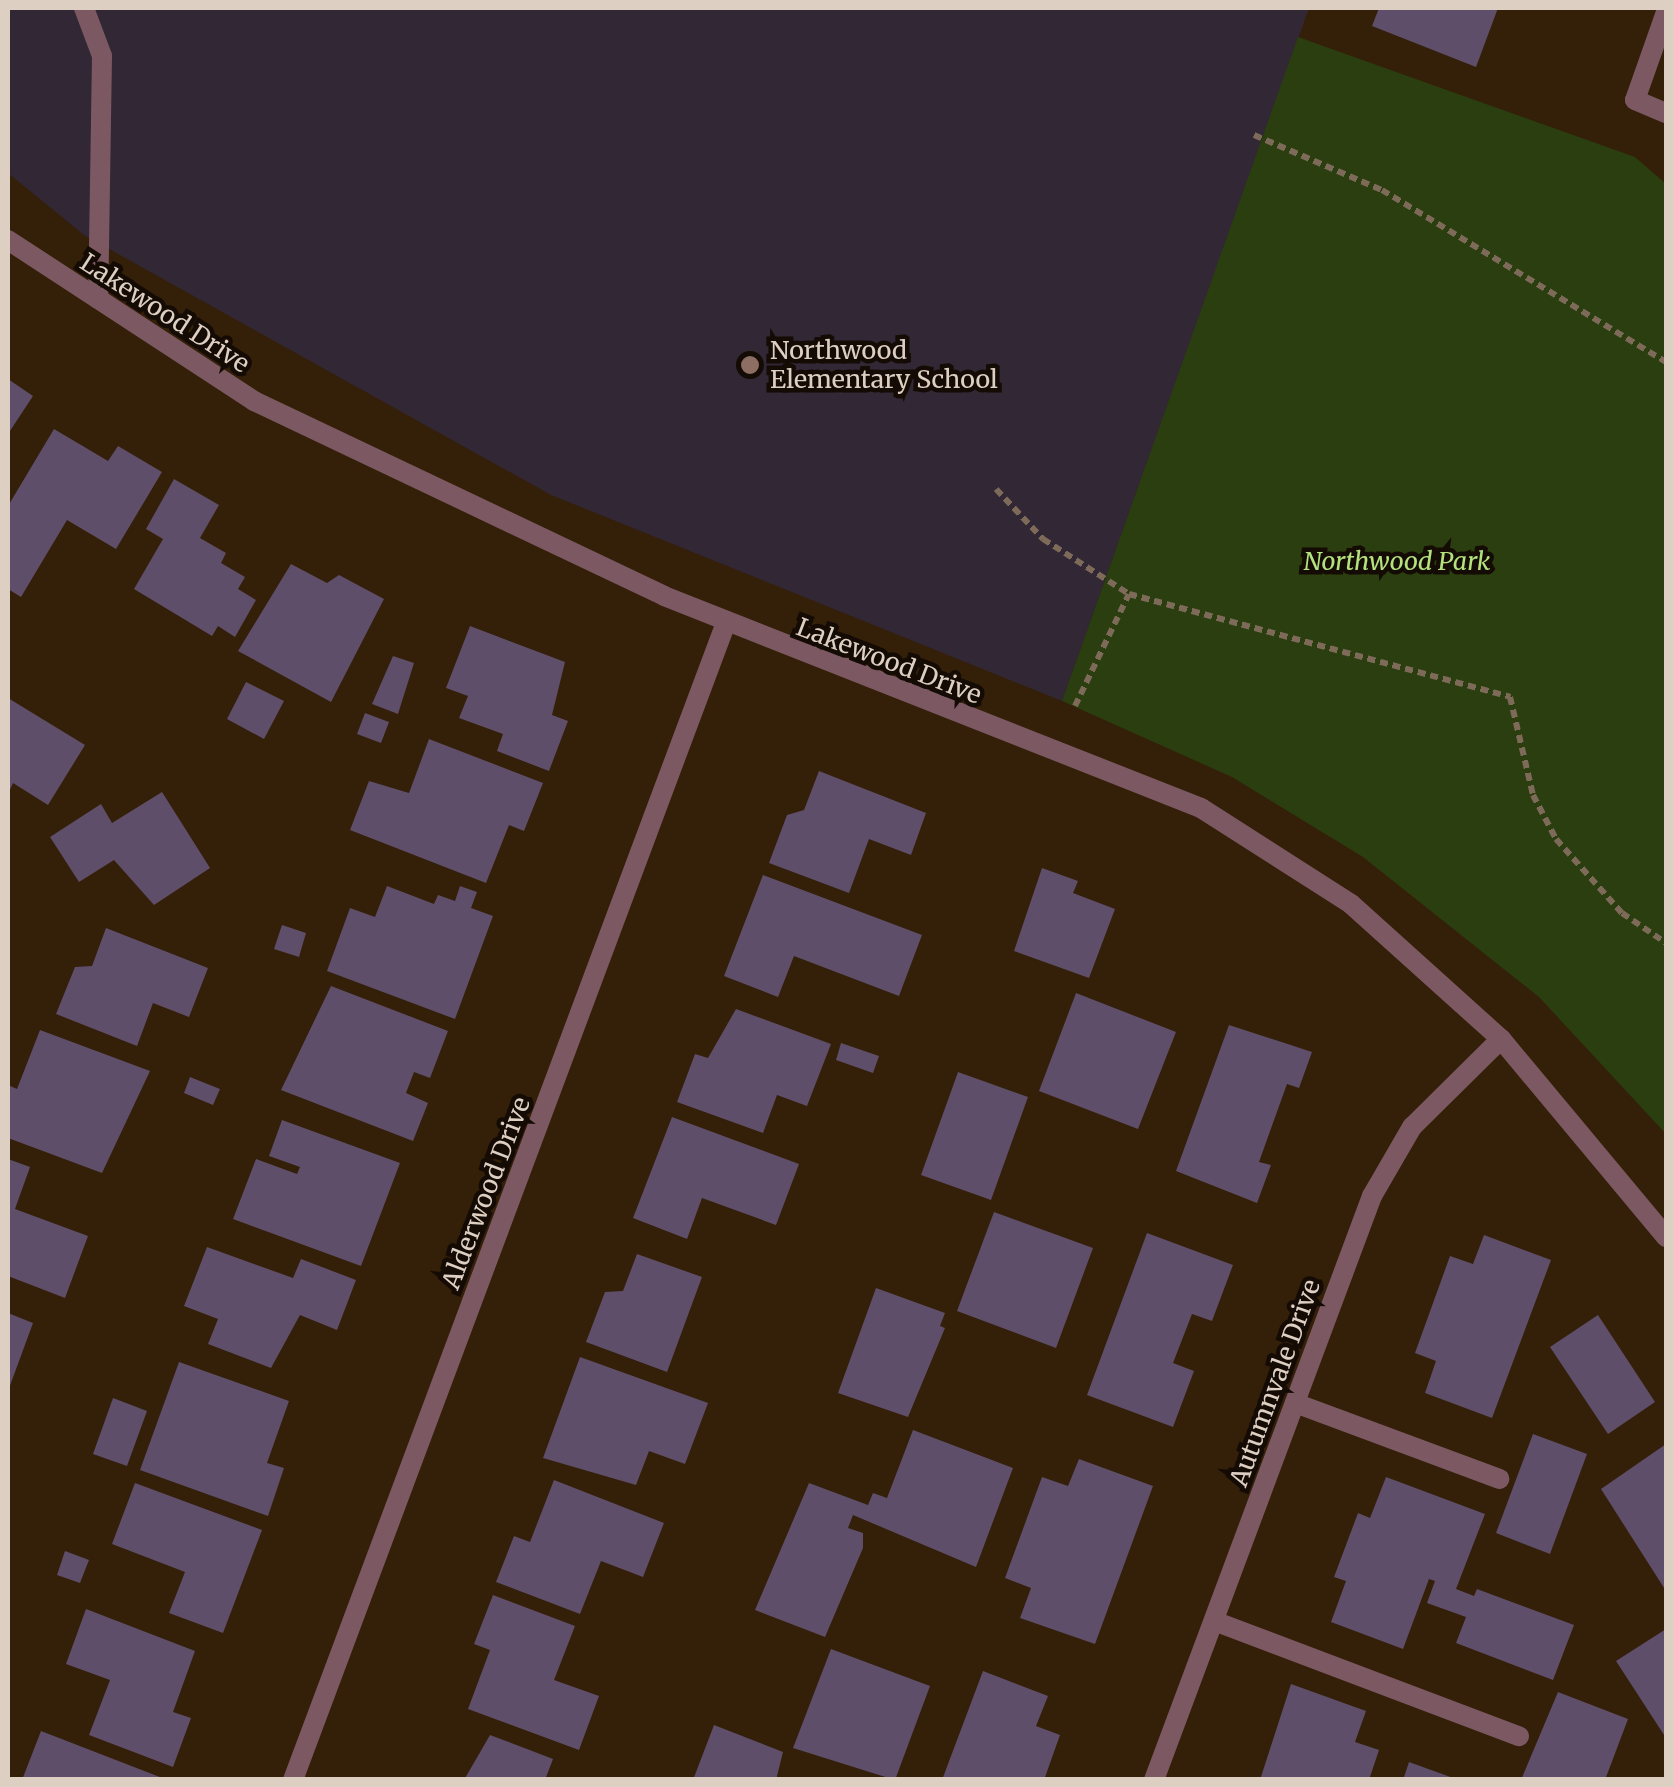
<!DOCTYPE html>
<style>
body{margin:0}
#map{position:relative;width:1674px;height:1787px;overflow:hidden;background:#341f09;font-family:Merriweather,serif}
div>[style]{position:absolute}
.education>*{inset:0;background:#322735}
.green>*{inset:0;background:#2b3e0f}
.building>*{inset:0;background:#5e4e69}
.path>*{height:6px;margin-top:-3px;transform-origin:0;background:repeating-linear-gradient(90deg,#7d6a58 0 8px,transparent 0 13px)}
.service>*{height:20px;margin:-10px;padding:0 10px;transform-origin:10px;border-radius:10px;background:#7c5962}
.minor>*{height:20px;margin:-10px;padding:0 10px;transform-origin:10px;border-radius:10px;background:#7c5962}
.tertiary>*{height:20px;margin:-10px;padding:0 10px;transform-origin:10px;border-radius:10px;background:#7c5962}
.dots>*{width:28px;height:28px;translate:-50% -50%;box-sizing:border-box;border:5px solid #140b04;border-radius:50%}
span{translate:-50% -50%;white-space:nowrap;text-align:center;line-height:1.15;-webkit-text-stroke:9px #140b04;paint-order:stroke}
.street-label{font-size:25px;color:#decfc3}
.poi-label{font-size:25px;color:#decfc3}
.left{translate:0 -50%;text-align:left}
.park-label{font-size:25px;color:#b4e27e;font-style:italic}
.frame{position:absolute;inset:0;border:10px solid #decfc3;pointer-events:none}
</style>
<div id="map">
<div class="education">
<i style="clip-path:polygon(8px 8px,1309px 8px,1062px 701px,551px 495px,84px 235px,8px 173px)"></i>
</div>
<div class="green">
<i style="clip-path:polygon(1298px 37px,1635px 157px,1666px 184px,1666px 1134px,1539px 997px,1363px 857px,1232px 777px,1062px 701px)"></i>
</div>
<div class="building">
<i style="clip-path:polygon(1379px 8px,1498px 8px,1476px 67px,1372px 26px)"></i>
<i style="clip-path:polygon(8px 379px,33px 396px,8px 434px)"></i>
<i style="clip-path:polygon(54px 429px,108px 461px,118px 446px,162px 472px,116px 549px,67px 520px,21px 597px,8px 589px,8px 506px)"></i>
<i style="clip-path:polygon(174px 479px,219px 505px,200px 538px,226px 553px,221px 563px,245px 577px,238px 589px,256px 600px,235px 637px,218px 626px,212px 636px,134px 589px,163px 539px,146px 529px)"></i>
<i style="clip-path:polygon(291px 564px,327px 583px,339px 575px,384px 599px,331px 702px,238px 651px)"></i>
<i style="clip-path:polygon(470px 626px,565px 662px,552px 715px,568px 721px,549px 771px,497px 751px,503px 734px,459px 718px,468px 696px,446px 688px)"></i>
<i style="clip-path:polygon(393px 656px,414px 663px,398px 714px,372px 704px)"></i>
<i style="clip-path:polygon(246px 682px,284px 701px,264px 739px,227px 719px)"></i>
<i style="clip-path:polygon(8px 698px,85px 745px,48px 805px,13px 783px,8px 794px)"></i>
<i style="clip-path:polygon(365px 713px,389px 722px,381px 743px,357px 734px)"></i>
<i style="clip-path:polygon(429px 739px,543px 783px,524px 831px,509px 825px,486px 883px,350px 830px,369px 781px,409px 793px)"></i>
<i style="clip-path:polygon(819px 771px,926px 813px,911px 855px,869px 839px,849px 893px,769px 863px,787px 815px,804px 810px)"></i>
<i style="clip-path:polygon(162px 792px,210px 868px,154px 905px,114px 860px,79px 882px,50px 837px,101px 804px,112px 823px)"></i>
<i style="clip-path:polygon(1042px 868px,1078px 881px,1073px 893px,1115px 909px,1089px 978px,1014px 951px)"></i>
<i style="clip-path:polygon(763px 875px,922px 935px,899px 996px,794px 956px,778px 997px,724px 976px)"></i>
<i style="clip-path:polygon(387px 886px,434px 904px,438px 895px,455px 901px,460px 886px,477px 892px,471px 908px,493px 916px,455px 1019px,327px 971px,350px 908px,375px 917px)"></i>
<i style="clip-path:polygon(282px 925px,306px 933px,299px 957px,274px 949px)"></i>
<i style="clip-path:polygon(106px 928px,208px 968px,189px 1017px,153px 1003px,137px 1046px,56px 1014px,75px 967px,92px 966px)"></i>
<i style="clip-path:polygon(331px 986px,448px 1031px,430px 1078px,414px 1072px,406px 1093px,428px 1103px,413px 1141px,281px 1090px)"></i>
<i style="clip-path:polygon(1076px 993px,1176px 1032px,1138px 1129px,1039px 1091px)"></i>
<i style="clip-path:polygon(736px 1009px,831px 1044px,807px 1106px,777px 1095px,763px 1133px,677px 1102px,695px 1054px,708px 1058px)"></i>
<i style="clip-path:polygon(1229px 1025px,1312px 1052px,1299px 1088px,1287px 1084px,1259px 1162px,1271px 1165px,1257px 1203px,1176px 1171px)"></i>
<i style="clip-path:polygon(40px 1030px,150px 1071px,102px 1173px,8px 1138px,8px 1085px,17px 1089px)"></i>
<i style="clip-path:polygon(841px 1043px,879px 1056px,873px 1073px,836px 1060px)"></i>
<i style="clip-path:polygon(958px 1072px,1028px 1097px,991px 1200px,921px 1175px)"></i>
<i style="clip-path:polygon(190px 1077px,220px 1089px,213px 1105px,184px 1093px)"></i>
<i style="clip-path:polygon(672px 1117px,799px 1164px,776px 1225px,702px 1198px,687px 1239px,633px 1218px)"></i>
<i style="clip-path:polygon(282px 1120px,400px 1163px,361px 1266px,233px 1219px,256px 1159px,297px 1174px,300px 1167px,269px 1156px)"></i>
<i style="clip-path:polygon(8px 1159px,30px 1167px,15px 1209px,88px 1236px,65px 1298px,8px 1276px)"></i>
<i style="clip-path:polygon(994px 1212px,1093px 1248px,1056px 1348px,957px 1311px)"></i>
<i style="clip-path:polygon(1147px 1233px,1233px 1265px,1212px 1321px,1192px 1314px,1173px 1363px,1194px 1371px,1173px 1427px,1087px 1395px)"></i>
<i style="clip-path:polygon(1484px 1235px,1551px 1260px,1492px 1418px,1425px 1393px,1436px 1361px,1415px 1353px,1450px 1256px,1473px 1264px)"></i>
<i style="clip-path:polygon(207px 1247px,293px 1278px,301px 1259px,356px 1280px,337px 1330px,300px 1315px,271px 1368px,208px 1344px,218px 1319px,184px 1306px)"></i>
<i style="clip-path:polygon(637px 1254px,702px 1277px,667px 1372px,586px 1342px,605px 1292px,623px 1291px)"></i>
<i style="clip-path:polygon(876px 1288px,945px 1313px,940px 1326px,945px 1328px,908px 1417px,838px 1393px)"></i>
<i style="clip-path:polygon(8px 1313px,33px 1323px,8px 1391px)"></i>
<i style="clip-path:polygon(1598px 1315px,1655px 1402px,1608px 1434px,1550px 1347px)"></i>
<i style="clip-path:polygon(580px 1357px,708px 1403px,685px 1464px,649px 1451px,636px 1485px,543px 1458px)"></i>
<i style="clip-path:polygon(179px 1362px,289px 1401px,267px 1463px,284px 1468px,268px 1516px,140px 1470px)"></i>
<i style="clip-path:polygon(113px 1398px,147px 1411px,127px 1466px,93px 1454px)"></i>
<i style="clip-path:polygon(913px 1430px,1013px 1468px,976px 1567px,853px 1515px,848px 1528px,863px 1533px,863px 1548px,825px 1637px,755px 1610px,809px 1483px,868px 1505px,873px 1493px,887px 1498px)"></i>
<i style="clip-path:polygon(1533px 1434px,1587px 1454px,1550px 1554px,1496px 1533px)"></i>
<i style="clip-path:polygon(1666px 1444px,1666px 1591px,1601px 1489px)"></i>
<i style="clip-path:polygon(1079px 1459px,1153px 1486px,1095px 1644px,1020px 1618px,1031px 1588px,1005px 1578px,1042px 1477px,1068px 1486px)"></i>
<i style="clip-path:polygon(1386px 1477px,1485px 1514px,1456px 1589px,1474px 1596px,1477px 1589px,1574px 1625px,1553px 1680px,1456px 1643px,1466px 1617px,1427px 1603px,1435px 1581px,1429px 1579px,1403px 1649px,1331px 1622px,1346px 1581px,1334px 1577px,1358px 1513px,1370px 1518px)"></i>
<i style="clip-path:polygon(554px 1480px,664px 1523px,643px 1577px,601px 1561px,580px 1614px,496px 1582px,514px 1536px,530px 1542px)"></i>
<i style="clip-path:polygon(135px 1483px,262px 1530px,223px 1633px,169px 1613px,185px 1572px,112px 1544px)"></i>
<i style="clip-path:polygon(65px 1551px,89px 1560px,80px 1583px,57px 1575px)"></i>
<i style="clip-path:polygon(493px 1595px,575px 1626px,554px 1680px,599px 1696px,579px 1750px,468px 1709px,490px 1650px,474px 1644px)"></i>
<i style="clip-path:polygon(86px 1609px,195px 1651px,173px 1712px,191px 1718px,173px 1767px,89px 1735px,110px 1680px,66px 1664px)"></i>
<i style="clip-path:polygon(1666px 1629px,1666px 1738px,1616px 1661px)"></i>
<i style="clip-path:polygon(831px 1649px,930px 1686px,895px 1780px,793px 1748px)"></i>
<i style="clip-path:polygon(983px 1671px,1048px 1696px,1036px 1726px,1060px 1735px,1044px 1780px,942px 1780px)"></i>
<i style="clip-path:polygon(1291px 1684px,1366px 1711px,1355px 1742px,1379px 1750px,1369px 1780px,1260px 1780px)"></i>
<i style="clip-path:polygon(1558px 1692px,1628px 1719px,1605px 1780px,1521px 1780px)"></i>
<i style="clip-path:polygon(714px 1725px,783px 1752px,776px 1780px,693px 1780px)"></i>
<i style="clip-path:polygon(41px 1731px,165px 1779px,164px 1780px,22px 1780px)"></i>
<i style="clip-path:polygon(490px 1735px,553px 1759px,545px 1780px,464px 1780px)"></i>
<i style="clip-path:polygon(1409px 1762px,1456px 1779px,1456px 1780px,1403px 1780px)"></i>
</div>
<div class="path">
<i style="left:1254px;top:135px;width:139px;rotate:23.3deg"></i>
<i style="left:1382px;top:190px;width:332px;rotate:31.2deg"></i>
<i style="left:996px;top:489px;width:69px;rotate:46.8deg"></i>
<i style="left:1043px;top:539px;width:102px;rotate:32.6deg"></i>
<i style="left:1129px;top:594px;width:395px;rotate:15.1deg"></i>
<i style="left:1510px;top:697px;width:101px;rotate:76.8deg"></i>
<i style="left:1533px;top:795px;width:50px;rotate:62.4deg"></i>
<i style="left:1556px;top:839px;width:99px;rotate:48.3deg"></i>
<i style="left:1622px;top:913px;width:53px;rotate:34.3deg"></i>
<i style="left:1075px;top:706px;width:124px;rotate:-64.3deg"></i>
</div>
<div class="service">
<i style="left:84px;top:8px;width:51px;rotate:69.4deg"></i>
<i style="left:102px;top:56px;width:243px;rotate:90.9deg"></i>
<i style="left:1295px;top:1403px;width:218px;rotate:20.4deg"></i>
<i style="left:1214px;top:1621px;width:326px;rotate:20.7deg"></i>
</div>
<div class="minor">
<i style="left:1666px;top:12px;width:93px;rotate:109.4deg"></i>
<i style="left:1635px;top:100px;width:34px;rotate:23deg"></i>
<i style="left:293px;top:1780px;width:1233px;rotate:-69.49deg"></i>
</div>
<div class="tertiary">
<i style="left:8px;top:240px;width:294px;rotate:33.2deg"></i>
<i style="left:254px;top:401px;width:454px;rotate:25.4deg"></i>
<i style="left:664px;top:596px;width:577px;rotate:21.54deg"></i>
<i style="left:1201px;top:808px;width:178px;rotate:32.6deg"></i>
<i style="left:1351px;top:904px;width:202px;rotate:42deg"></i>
<i style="left:1501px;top:1039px;width:258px;rotate:50.2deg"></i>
<i style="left:1154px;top:1780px;width:623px;rotate:-69.53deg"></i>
<i style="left:1372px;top:1196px;width:80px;rotate:-59.9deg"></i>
<i style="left:1412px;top:1127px;width:125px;rotate:-44.7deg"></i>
</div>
<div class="dots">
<i style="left:750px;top:365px;background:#8d6e63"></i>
</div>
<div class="street-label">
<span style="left:165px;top:313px;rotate:33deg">Lakewood Drive</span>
<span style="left:889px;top:661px;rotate:21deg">Lakewood Drive</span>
<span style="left:486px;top:1193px;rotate:-69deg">Alderwood Drive</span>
<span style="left:1275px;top:1383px;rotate:-70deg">Autumnvale Drive</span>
</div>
<div class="poi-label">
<span class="left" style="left:770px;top:365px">Northwood<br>Elementary School</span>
</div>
<div class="park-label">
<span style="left:1397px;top:561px">Northwood Park</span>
</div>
<div class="frame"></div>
</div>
